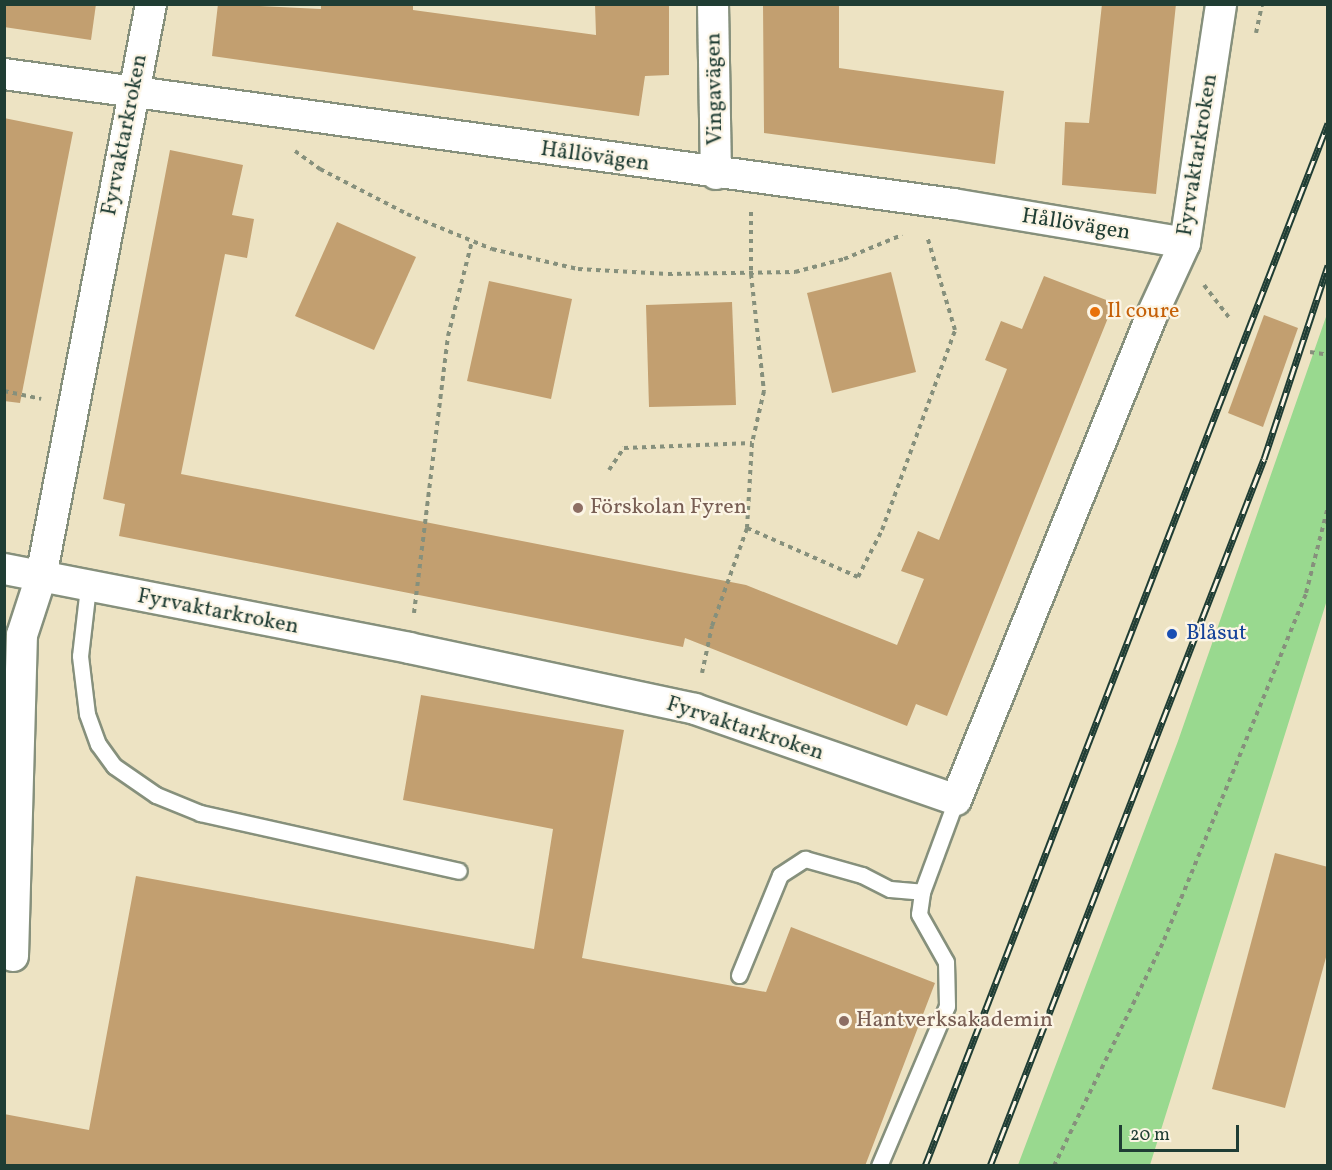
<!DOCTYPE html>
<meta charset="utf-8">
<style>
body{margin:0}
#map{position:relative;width:1332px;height:1170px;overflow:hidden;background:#ede3c3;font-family:Vollkorn,serif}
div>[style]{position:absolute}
.green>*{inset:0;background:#99d98f}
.building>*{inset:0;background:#c29f70}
.path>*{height:4px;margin-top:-2px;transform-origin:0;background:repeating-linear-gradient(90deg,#86907c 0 4.5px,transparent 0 9px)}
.roads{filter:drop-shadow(2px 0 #86907c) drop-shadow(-2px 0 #86907c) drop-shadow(0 2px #86907c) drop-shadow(0 -2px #86907c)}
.service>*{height:15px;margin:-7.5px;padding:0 7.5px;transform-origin:7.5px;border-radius:7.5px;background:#fff}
.minor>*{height:30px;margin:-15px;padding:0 15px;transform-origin:15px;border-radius:15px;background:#fff}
.rail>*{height:7px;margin-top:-3.5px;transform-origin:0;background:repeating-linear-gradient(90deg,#fcf5e5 0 14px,#1f3d34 0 28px);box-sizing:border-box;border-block:2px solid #1f3d34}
.dots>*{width:16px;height:16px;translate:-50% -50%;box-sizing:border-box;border:3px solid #fcf5e5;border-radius:50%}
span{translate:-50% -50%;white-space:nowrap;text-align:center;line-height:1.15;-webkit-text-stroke:4.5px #fcf5e5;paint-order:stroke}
.street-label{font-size:22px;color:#1f3d34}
.food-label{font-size:22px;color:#c56008}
.left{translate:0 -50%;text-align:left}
.education-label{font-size:22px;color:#785e54}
.transit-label{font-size:22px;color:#164399}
.frame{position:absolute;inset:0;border:6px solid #1f3d34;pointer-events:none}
.scale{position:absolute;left:1119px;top:1125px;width:120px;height:27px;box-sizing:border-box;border:3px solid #1f3d34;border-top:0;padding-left:8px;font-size:18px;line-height:21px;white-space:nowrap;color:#1f3d34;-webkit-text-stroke:4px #fcf5e5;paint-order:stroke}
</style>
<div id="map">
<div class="green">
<i style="clip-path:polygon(1327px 314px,1327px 600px,1150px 1165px,1018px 1165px,1178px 741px)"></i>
</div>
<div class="building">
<i style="clip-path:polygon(4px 4px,96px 4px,91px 40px,4px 27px)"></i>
<i style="clip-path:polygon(218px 4px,321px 9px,321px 4px,413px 4px,413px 10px,596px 35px,595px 4px,669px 4px,669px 75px,645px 76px,639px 116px,212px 56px)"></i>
<i style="clip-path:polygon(763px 4px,839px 4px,839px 68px,1004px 91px,995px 164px,764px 133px)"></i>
<i style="clip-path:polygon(1102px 4px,1176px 4px,1156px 194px,1062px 185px,1065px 122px,1089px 123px)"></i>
<i style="clip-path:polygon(4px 118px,73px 132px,20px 403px,4px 401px)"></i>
<i style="clip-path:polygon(170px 150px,243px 165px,232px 215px,254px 219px,247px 258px,225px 254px,181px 474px,746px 585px,897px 645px,924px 579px,901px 571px,918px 531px,939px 540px,1007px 369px,985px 360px,1001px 321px,1022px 329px,1044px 276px,1114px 303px,947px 716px,916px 704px,907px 726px,685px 638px,683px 647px,119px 536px,125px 504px,103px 499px)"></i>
<i style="clip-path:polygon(337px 222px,416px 257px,374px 350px,295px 316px)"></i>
<i style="clip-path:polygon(891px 272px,916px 372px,832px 393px,807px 293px)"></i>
<i style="clip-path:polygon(489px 281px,572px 299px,551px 399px,467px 381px)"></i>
<i style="clip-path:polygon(732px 302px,736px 405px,649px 407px,646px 305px)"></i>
<i style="clip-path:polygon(1264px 315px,1298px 328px,1263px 427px,1228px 413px)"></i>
<i style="clip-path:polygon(421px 695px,624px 730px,582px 958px,766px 992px,791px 927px,935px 983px,865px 1166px,4px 1166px,4px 1114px,89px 1130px,136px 876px,534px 949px,553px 829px,403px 800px)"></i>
<i style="clip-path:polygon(1275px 853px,1328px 867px,1328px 950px,1285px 1108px,1212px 1089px)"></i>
</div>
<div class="path">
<i style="left:1256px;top:33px;width:30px;rotate:-78deg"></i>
<i style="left:295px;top:151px;width:31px;rotate:36deg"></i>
<i style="left:320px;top:169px;width:98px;rotate:27.3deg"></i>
<i style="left:407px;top:214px;width:92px;rotate:22.4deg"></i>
<i style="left:492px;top:249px;width:88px;rotate:13.1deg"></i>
<i style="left:578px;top:269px;width:90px;rotate:3.2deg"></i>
<i style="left:668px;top:274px;width:127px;rotate:-0.9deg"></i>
<i style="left:795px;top:272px;width:51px;rotate:-14.9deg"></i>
<i style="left:844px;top:259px;width:63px;rotate:-22.5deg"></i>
<i style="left:751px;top:212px;width:62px;rotate:90deg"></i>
<i style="left:751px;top:274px;width:118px;rotate:83.7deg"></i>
<i style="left:764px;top:391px;width:53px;rotate:103deg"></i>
<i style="left:752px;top:443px;width:85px;rotate:93.4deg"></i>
<i style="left:747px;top:528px;width:121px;rotate:23.8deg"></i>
<i style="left:858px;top:577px;width:53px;rotate:-62.9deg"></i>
<i style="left:882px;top:530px;width:213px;rotate:-69.9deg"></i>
<i style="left:955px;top:330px;width:98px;rotate:-106.6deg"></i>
<i style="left:1204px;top:285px;width:44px;rotate:52.4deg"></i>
<i style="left:1310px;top:352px;width:18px;rotate:9deg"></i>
<i style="left:4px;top:391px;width:38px;rotate:12deg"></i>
<i style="left:609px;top:470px;width:27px;rotate:-56deg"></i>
<i style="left:624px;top:448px;width:128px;rotate:-2.2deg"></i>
<i style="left:414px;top:613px;width:279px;rotate:-83deg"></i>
<i style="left:448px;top:336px;width:98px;rotate:-75.8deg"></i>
<i style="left:702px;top:673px;width:48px;rotate:-78deg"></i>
<i style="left:712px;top:626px;width:104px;rotate:-70.3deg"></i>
<i style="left:1054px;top:1166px;width:251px;rotate:-64deg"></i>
<i style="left:1164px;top:940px;width:375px;rotate:-67.7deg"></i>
<i style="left:1306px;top:593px;width:89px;rotate:-75.7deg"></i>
</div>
<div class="roads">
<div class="service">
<i style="left:88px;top:587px;width:69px;rotate:96.6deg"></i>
<i style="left:80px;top:656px;width:58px;rotate:83.1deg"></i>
<i style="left:87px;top:714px;width:32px;rotate:70deg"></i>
<i style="left:98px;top:744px;width:27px;rotate:54deg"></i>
<i style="left:114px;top:766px;width:51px;rotate:34.6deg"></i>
<i style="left:156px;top:795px;width:48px;rotate:22.2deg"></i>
<i style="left:200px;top:813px;width:265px;rotate:12.6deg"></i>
<i style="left:739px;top:975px;width:108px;rotate:-67.7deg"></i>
<i style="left:780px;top:875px;width:30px;rotate:-33deg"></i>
<i style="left:805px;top:859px;width:59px;rotate:15.7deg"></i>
<i style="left:862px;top:875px;width:31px;rotate:27deg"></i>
<i style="left:890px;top:889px;width:32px;rotate:5deg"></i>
<i style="left:922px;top:892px;width:98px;rotate:-69.7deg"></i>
<i style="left:879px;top:1166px;width:174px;rotate:-67deg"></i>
<i style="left:947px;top:1006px;width:44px;rotate:-91.3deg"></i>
<i style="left:946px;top:962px;width:55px;rotate:-119.4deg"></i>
<i style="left:919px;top:914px;width:22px;rotate:-82deg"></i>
</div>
<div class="minor">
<i style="left:713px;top:4px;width:170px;rotate:89deg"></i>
<i style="left:4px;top:74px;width:958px;rotate:7.8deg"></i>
<i style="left:953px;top:204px;width:235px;rotate:9.5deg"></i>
<i style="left:4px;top:569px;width:413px;rotate:11deg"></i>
<i style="left:409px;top:648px;width:292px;rotate:12deg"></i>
<i style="left:695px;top:709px;width:276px;rotate:19.2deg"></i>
<i style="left:956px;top:800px;width:521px;rotate:-68.01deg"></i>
<i style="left:1151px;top:317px;width:81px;rotate:-65.3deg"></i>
<i style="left:1185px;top:243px;width:242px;rotate:-81.4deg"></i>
<i style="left:13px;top:956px;width:321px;rotate:-88.4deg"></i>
<i style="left:22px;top:635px;width:61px;rotate:-71.9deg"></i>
<i style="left:41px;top:577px;width:583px;rotate:-79.13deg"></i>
</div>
</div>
<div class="rail">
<i style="left:925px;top:1166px;width:1118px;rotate:-68.87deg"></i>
<i style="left:990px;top:1166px;width:758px;rotate:-68.82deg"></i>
<i style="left:1264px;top:459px;width:204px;rotate:-71.7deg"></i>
</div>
<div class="dots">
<i style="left:1095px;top:312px;background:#e8710a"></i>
<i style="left:578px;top:508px;background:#8d6e63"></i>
<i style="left:1172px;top:634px;background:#1a4fb4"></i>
<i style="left:844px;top:1021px;background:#8d6e63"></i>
</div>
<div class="street-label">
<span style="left:715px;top:89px;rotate:-91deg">Vingavägen</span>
<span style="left:125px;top:135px;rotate:-79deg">Fyrvaktarkroken</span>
<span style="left:1198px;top:155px;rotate:-81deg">Fyrvaktarkroken</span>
<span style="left:595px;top:157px;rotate:8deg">Hållövägen</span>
<span style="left:1076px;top:225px;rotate:9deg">Hållövägen</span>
<span style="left:218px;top:612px;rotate:11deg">Fyrvaktarkroken</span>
<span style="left:745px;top:729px;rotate:18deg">Fyrvaktarkroken</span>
</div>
<div class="food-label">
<span class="left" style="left:1107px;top:312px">Il coure</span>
</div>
<div class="education-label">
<span class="left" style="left:590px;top:508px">Förskolan Fyren</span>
<span class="left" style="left:856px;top:1021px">Hantverksakademin</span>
</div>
<div class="transit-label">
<span class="left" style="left:1186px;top:634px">Blåsut</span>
</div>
<div class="frame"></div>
<div class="scale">20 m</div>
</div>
